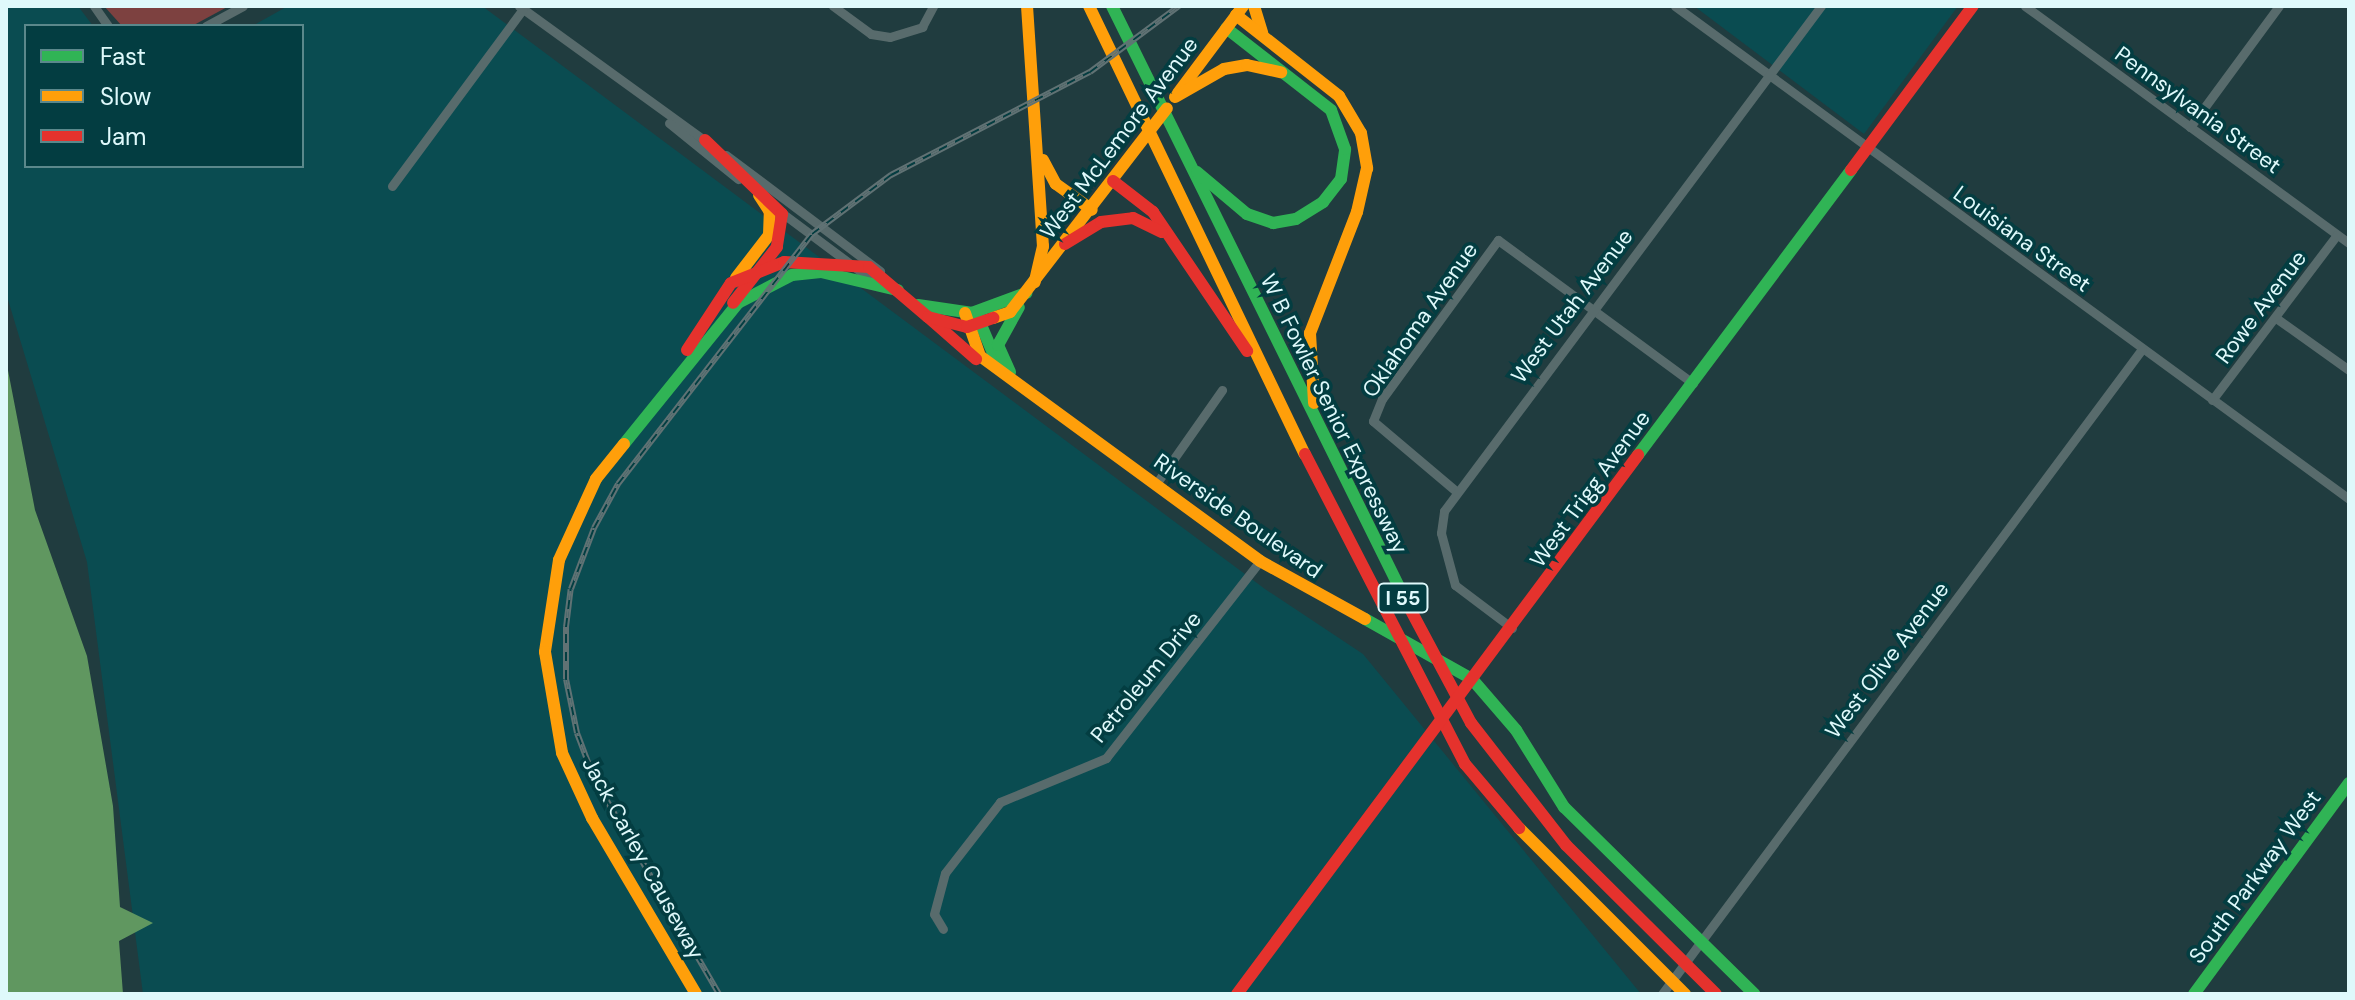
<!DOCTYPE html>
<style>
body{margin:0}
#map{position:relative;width:2355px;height:1000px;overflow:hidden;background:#203c3f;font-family:"DM Sans",sans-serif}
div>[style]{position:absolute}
.built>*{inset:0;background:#0a4c51}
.green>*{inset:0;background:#7d4140}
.water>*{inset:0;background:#609760}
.street>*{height:9px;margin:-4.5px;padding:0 4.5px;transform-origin:4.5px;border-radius:4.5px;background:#586b6c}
.fast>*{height:12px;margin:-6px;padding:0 6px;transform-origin:6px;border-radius:6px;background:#30b455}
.slow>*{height:12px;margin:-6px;padding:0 6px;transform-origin:6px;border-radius:6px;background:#ff9f0a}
.jam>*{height:12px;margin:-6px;padding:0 6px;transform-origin:6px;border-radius:6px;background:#e5322d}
.rail>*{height:6px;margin-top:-3px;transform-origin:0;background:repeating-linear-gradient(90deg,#033d41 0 9px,#607274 0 18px);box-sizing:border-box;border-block:2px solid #607274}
span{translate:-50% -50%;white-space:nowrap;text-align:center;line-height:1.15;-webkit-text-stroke:7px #033d41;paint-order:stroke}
.shield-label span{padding:2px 6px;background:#033d41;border:2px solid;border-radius:6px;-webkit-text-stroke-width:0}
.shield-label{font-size:20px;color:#dff9fb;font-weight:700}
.street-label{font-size:22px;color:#dff9fb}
.frame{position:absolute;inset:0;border:8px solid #dff9fb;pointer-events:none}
.legend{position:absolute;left:24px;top:24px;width:280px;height:144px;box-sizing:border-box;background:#033d41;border:2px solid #5b888b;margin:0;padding:10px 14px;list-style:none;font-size:24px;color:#dff9fb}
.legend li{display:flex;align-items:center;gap:16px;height:40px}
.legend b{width:40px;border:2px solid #5b888b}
</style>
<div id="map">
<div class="built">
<i style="clip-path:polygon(6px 6px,78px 6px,93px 26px,26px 26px,26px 166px,302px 166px,302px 26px,252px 26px,288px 6px,482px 6px,1265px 589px,1363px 654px,1641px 994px,143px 994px,87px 562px,6px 293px)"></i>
<i style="clip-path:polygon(1694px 6px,1958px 6px,1864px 134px)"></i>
</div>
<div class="green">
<i style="clip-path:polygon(104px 6px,229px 6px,192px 26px,122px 26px)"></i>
</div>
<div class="water">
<i style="clip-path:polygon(6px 360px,35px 510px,87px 656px,113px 806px,120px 907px,153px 923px,119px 941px,123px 994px,6px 994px)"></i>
</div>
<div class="street">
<i style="left:94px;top:6px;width:24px;rotate:55deg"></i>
<i style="left:519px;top:6px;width:232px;rotate:35.9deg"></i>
<i style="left:833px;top:6px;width:47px;rotate:36.4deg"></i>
<i style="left:871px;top:34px;width:19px;rotate:9deg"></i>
<i style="left:890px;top:37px;width:34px;rotate:-17deg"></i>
<i style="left:922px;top:27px;width:24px;rotate:-62deg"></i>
<i style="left:1675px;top:6px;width:835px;rotate:36.18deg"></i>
<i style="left:2025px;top:6px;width:401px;rotate:36.2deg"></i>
<i style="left:206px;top:26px;width:42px;rotate:-28.4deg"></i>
<i style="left:669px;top:123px;width:89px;rotate:39.1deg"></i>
<i style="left:2190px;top:127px;width:150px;rotate:-53.7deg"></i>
<i style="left:726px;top:155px;width:193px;rotate:37deg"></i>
<i style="left:392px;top:186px;width:220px;rotate:-53.5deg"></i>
<i style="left:778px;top:210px;width:122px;rotate:36.7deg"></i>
<i style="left:2276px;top:318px;width:90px;rotate:35.5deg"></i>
<i style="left:2212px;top:400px;width:207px;rotate:-52.9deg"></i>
<i style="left:1156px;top:484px;width:115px;rotate:-54.9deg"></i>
<i style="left:1457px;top:492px;width:110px;rotate:-139.8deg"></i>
<i style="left:1373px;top:421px;width:24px;rotate:-68deg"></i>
<i style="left:1382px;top:399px;width:197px;rotate:-53.9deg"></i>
<i style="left:1498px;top:240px;width:242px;rotate:36.3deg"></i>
<i style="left:1512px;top:628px;width:71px;rotate:-143deg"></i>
<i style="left:1455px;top:585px;width:54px;rotate:-105.1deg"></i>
<i style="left:1441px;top:533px;width:22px;rotate:-82deg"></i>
<i style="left:1444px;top:511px;width:630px;rotate:-53.26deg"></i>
<i style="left:943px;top:929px;width:17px;rotate:-121deg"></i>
<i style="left:934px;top:914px;width:42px;rotate:-75deg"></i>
<i style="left:945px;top:873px;width:90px;rotate:-52.2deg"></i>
<i style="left:1000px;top:802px;width:115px;rotate:-22.5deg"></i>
<i style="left:1106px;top:758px;width:250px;rotate:-52deg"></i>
<i style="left:1662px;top:994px;width:804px;rotate:-53.34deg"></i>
</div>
<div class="fast">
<i style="left:1112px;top:6px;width:668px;rotate:63.7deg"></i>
<i style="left:1197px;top:172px;width:65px;rotate:40deg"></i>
<i style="left:1247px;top:214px;width:28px;rotate:19deg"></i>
<i style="left:1273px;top:223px;width:23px;rotate:-10deg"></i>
<i style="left:1296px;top:219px;width:32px;rotate:-32deg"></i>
<i style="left:1323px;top:202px;width:29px;rotate:-52deg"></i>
<i style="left:1341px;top:179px;width:30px;rotate:-82deg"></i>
<i style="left:1345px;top:149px;width:41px;rotate:-109.7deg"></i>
<i style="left:1331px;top:110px;width:133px;rotate:-142deg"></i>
<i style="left:918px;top:305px;width:55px;rotate:8.4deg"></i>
<i style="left:972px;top:313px;width:58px;rotate:-20.3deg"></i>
<i style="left:979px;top:320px;width:49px;rotate:67.1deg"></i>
<i style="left:1010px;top:372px;width:30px;rotate:-114deg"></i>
<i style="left:998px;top:345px;width:43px;rotate:-61.1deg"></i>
<i style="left:624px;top:444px;width:181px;rotate:-51deg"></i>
<i style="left:738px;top:303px;width:61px;rotate:-27.4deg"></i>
<i style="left:792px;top:275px;width:29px;rotate:-6deg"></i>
<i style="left:821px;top:272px;width:79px;rotate:13.2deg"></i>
<i style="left:1638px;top:455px;width:356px;rotate:-53.2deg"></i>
<i style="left:1365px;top:619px;width:123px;rotate:29.3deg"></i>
<i style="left:1472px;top:679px;width:67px;rotate:49.2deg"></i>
<i style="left:1516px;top:730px;width:91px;rotate:58.1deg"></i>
<i style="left:1564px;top:807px;width:267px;rotate:44.5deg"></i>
<i style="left:2194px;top:994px;width:262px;rotate:-53.7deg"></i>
</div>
<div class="slow">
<i style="left:1027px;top:6px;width:241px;rotate:86.2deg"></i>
<i style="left:1043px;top:246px;width:37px;rotate:103deg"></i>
<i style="left:1089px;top:6px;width:497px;rotate:64.3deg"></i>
<i style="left:1254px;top:6px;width:28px;rotate:73deg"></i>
<i style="left:1236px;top:15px;width:131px;rotate:38.2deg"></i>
<i style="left:1339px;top:96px;width:43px;rotate:59.3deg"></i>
<i style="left:1361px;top:133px;width:36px;rotate:80deg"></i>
<i style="left:1367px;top:168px;width:45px;rotate:102.8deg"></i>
<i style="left:1357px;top:212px;width:130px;rotate:111.2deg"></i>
<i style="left:1310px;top:333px;width:70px;rotate:86.7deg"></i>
<i style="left:1178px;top:93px;width:109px;rotate:-53.2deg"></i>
<i style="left:1175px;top:97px;width:56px;rotate:-29.7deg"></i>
<i style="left:1224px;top:69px;width:23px;rotate:-10deg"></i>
<i style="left:1247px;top:65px;width:35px;rotate:12deg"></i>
<i style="left:1043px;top:160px;width:27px;rotate:62deg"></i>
<i style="left:1056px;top:184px;width:44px;rotate:35.8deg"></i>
<i style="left:736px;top:278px;width:54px;rotate:-52.5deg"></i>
<i style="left:769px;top:235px;width:23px;rotate:-88deg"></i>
<i style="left:770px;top:212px;width:20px;rotate:-123deg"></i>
<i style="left:965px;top:313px;width:46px;rotate:70.8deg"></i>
<i style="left:980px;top:356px;width:347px;rotate:36.2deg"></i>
<i style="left:1260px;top:561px;width:120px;rotate:28.9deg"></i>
<i style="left:993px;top:318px;width:18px;rotate:-19deg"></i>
<i style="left:1010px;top:312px;width:257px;rotate:-52.4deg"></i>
<i style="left:624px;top:444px;width:45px;rotate:128.7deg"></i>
<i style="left:596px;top:479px;width:89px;rotate:114.6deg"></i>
<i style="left:559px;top:560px;width:93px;rotate:98.7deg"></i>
<i style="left:545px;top:652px;width:102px;rotate:80.4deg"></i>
<i style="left:562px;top:753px;width:72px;rotate:65.2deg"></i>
<i style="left:592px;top:818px;width:204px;rotate:59.4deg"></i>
<i style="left:1519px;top:828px;width:235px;rotate:45deg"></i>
</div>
<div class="jam">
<i style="left:705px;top:140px;width:107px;rotate:43.9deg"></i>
<i style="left:782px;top:214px;width:33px;rotate:99deg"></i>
<i style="left:777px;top:247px;width:71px;rotate:128.2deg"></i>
<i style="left:1851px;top:170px;width:204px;rotate:-53.4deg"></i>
<i style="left:1113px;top:181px;width:51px;rotate:37.8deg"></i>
<i style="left:1153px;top:212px;width:168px;rotate:55.9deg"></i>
<i style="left:1065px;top:244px;width:42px;rotate:-31.4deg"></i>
<i style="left:1101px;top:222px;width:32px;rotate:-7deg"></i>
<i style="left:1133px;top:218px;width:32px;rotate:26deg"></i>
<i style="left:928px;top:317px;width:64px;rotate:41.2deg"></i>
<i style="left:687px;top:350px;width:80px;rotate:-56.7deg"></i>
<i style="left:731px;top:283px;width:57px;rotate:-21.6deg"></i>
<i style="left:784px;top:262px;width:85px;rotate:3.4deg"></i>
<i style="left:869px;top:267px;width:77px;rotate:40.3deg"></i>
<i style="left:928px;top:317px;width:40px;rotate:14.4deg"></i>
<i style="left:967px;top:327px;width:28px;rotate:-19deg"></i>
<i style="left:1305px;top:454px;width:349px;rotate:62.7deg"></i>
<i style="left:1465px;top:764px;width:84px;rotate:49.8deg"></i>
<i style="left:1408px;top:605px;width:134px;rotate:61.9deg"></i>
<i style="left:1471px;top:723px;width:155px;rotate:52.1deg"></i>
<i style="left:1566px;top:845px;width:211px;rotate:44.8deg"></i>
<i style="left:1237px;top:994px;width:672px;rotate:-53.35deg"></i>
</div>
<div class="rail">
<i style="left:719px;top:994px;width:250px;rotate:-120.1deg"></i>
<i style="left:594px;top:778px;width:48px;rotate:-110.7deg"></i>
<i style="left:577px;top:733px;width:55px;rotate:-101.5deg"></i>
<i style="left:566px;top:679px;width:52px;rotate:-90deg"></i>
<i style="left:566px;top:627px;width:38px;rotate:-83deg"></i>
<i style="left:571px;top:589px;width:65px;rotate:-69.3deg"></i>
<i style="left:594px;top:528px;width:50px;rotate:-61.4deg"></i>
<i style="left:618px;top:484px;width:316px;rotate:-52.2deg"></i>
<i style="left:812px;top:234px;width:99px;rotate:-36.8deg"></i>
<i style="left:891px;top:175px;width:224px;rotate:-27.4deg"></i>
<i style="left:1090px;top:72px;width:111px;rotate:-36.6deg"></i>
</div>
<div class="shield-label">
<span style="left:1403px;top:598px">I 55</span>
</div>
<div class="street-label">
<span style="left:2198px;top:110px;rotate:36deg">Pennsylvania Street</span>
<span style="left:1119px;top:138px;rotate:-53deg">West McLemore Avenue</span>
<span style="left:2022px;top:239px;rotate:36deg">Louisiana Street</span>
<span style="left:1572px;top:306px;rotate:-53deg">West Utah Avenue</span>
<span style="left:2261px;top:307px;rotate:-53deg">Rowe Avenue</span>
<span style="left:1420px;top:320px;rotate:-55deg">Oklahoma Avenue</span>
<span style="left:1334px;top:414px;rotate:64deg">W B Fowler Senior Expressway</span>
<span style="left:1590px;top:489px;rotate:-54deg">West Trigg Avenue</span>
<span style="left:1238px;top:516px;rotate:35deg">Riverside Boulevard</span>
<span style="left:1887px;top:660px;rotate:-53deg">West Olive Avenue</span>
<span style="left:1146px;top:677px;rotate:-51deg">Petroleum Drive</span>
<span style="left:643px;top:858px;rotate:61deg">Jack Carley Causeway</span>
<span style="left:2255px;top:877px;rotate:-54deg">South Parkway West</span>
</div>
<div class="frame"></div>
<ul class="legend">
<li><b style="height:10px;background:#30b455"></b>Fast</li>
<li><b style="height:10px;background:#ff9f0a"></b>Slow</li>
<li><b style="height:10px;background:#e5322d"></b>Jam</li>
</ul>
</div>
